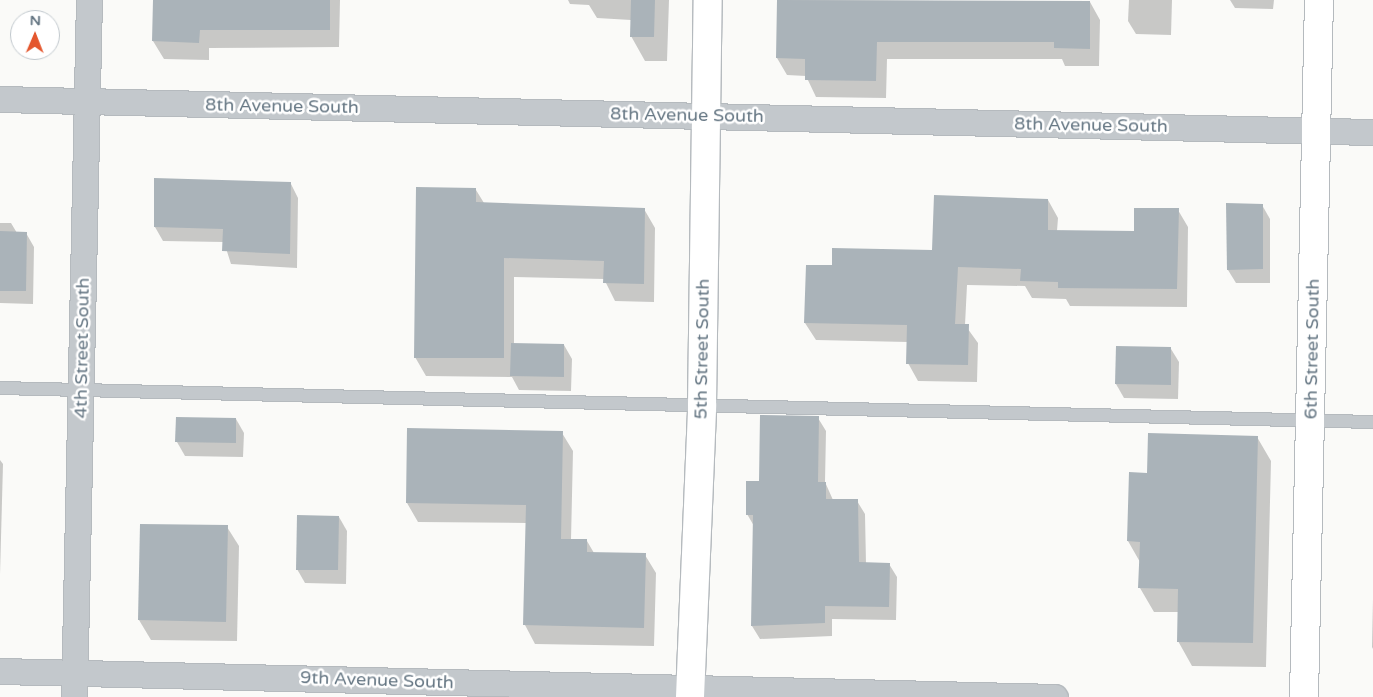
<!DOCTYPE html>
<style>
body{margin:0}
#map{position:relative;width:1373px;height:697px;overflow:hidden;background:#fafaf8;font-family:"Varela Round",sans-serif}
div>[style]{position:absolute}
.shadow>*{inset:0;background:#0003}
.building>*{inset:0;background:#aab3b9}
.roads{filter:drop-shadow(1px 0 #b5babe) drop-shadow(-1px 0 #b5babe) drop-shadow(0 1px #b5babe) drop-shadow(0 -1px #b5babe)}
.lane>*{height:12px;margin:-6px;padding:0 6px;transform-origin:6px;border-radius:6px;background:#c3c8cc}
.street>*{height:25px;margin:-12.5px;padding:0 12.5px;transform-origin:12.5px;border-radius:12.5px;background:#c3c8cc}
.primary>*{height:28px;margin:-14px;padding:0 14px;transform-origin:14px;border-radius:14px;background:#fff}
span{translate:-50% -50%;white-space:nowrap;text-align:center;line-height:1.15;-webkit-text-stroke:5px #fff;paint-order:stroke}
.street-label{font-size:18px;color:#657683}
.north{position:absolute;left:10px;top:10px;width:50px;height:50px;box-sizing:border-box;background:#fff;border:1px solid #c1c8cd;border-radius:50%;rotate:1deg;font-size:14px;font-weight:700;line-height:20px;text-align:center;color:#657683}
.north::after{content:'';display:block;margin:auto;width:18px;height:22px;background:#e4572e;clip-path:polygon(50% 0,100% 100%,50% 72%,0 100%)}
</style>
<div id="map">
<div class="shadow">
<i style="clip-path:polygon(155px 0,340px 0,339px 47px,209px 48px,209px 60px,164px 59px,153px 41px)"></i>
<i style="clip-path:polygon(568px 0,669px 0,667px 61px,645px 61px,631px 36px,631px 20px,597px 18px,589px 5px,570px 4px)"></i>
<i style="clip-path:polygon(778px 0,1090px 2px,1100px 20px,1099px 66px,1065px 66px,1062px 59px,887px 59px,886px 98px,816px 97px,806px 76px,787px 75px,777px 58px)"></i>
<i style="clip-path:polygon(1129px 0,1172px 0,1171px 35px,1136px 34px,1128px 21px)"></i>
<i style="clip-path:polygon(1230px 0,1274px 0,1273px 9px,1235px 8px)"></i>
<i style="clip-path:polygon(156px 179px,291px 184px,298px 198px,297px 268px,231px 264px,224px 242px,163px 241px,155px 227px)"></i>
<i style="clip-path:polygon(476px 190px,484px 203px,644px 209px,655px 228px,654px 302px,615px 301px,604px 279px,514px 277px,514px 344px,564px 345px,572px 359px,571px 391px,519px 390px,512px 377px,426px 376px,415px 357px)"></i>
<i style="clip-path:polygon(1048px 200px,1058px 218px,1057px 231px,1135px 233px,1178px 210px,1188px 227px,1187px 307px,1070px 306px,1066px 299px,1032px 298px,1025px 286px,967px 285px,965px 325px,978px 343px,977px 382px,918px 381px,908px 363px,908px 342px,816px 340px,805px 323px,833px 266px,934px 252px)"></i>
<i style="clip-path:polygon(1262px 205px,1270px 219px,1270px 283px,1236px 283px,1228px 270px)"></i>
<i style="clip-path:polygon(0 223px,11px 223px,17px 233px,26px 233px,34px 247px,33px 304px,0 303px)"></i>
<i style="clip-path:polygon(1117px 348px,1171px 349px,1179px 362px,1178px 399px,1124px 398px,1116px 384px)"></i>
<i style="clip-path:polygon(818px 418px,826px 431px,825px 482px,833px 500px,857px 501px,865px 514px,866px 564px,889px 564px,897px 577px,896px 620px,832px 619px,832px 636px,760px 639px,752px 626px,754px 526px,747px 514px,760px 483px)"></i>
<i style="clip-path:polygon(236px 419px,244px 433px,243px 457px,185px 456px,177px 442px)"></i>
<i style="clip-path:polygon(408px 429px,562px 433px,573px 451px,571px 540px,587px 541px,594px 553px,645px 555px,656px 573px,654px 646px,535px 644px,525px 625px,527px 523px,418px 522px,407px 503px)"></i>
<i style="clip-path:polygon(1257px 437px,1271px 461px,1266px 667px,1192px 666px,1178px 641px,1179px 612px,1154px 612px,1140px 588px,1140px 562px,1128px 541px,1148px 474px)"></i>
<i style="clip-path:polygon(0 460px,3px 464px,0 575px)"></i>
<i style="clip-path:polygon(339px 517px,347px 531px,346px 584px,305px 583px,297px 569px)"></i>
<i style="clip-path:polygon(227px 527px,239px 546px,237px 641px,151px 640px,139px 620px)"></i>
<i style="clip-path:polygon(1373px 599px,1373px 649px,1372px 647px)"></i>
</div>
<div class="building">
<i style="clip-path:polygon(153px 0,330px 0,330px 30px,200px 30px,199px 43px,152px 41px)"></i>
<i style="clip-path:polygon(631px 0,655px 0,654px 37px,630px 37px)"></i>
<i style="clip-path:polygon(777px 0,1090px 1px,1090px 49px,1054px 48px,1054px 42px,877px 42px,876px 81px,805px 80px,805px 59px,776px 58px)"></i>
<i style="clip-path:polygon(154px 178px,291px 182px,290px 254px,222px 251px,223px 229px,154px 227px)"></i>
<i style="clip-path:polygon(416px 187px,476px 188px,476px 202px,645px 208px,644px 284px,603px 283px,604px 261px,504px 258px,504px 358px,414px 358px)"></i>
<i style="clip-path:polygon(934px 195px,1048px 199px,1048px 230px,1134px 231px,1134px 208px,1179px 208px,1177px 289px,1058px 288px,1058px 282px,1020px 281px,1021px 269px,958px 267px,955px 324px,969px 324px,968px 365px,906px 364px,907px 325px,804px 323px,806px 265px,832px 265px,832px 248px,932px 250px)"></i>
<i style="clip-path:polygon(1226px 203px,1263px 204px,1263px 269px,1227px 270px)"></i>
<i style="clip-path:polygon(0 231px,27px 232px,26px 291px,0 291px)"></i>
<i style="clip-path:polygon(511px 343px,564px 344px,564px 377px,510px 376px)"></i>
<i style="clip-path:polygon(1116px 346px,1171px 347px,1171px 385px,1115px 384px)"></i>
<i style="clip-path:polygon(760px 415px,819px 416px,818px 482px,826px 482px,826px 499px,858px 499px,859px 562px,890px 563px,889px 607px,825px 606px,825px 623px,751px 626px,753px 515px,746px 515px,746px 481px,759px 481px)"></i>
<i style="clip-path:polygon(176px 417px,236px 418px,236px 443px,175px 442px)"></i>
<i style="clip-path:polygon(407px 428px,563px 431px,561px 539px,587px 539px,587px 552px,646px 553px,644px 628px,523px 625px,526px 505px,406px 503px)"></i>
<i style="clip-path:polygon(1148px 433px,1258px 436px,1253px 643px,1177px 642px,1178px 589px,1138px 588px,1140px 542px,1127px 541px,1129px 472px,1147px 473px)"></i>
<i style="clip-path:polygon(297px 515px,339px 516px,338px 570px,296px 570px)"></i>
<i style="clip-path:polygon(140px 524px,228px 525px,226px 622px,138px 620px)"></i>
</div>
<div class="roads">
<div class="lane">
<i style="left:0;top:388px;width:1373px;rotate:1.42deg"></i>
</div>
<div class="street">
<i style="left:0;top:99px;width:1373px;rotate:1.38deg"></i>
<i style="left:0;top:671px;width:1055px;rotate:1.41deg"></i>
<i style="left:74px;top:697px;width:697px;rotate:-88.77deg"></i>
</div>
<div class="primary">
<i style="left:690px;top:697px;width:292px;rotate:-87.6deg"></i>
<i style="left:702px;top:405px;width:405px;rotate:-89.2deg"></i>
<i style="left:1304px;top:697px;width:697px;rotate:-88.77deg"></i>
</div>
</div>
<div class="street-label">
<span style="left:282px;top:106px;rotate:1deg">8th Avenue South</span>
<span style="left:687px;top:115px;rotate:1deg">8th Avenue South</span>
<span style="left:1091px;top:125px;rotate:1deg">8th Avenue South</span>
<span style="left:82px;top:348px;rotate:-89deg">4th Street South</span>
<span style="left:702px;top:349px;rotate:-89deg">5th Street South</span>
<span style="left:1312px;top:349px;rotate:-89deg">6th Street South</span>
<span style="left:377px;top:680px;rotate:2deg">9th Avenue South</span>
</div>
<div class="north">N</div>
</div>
